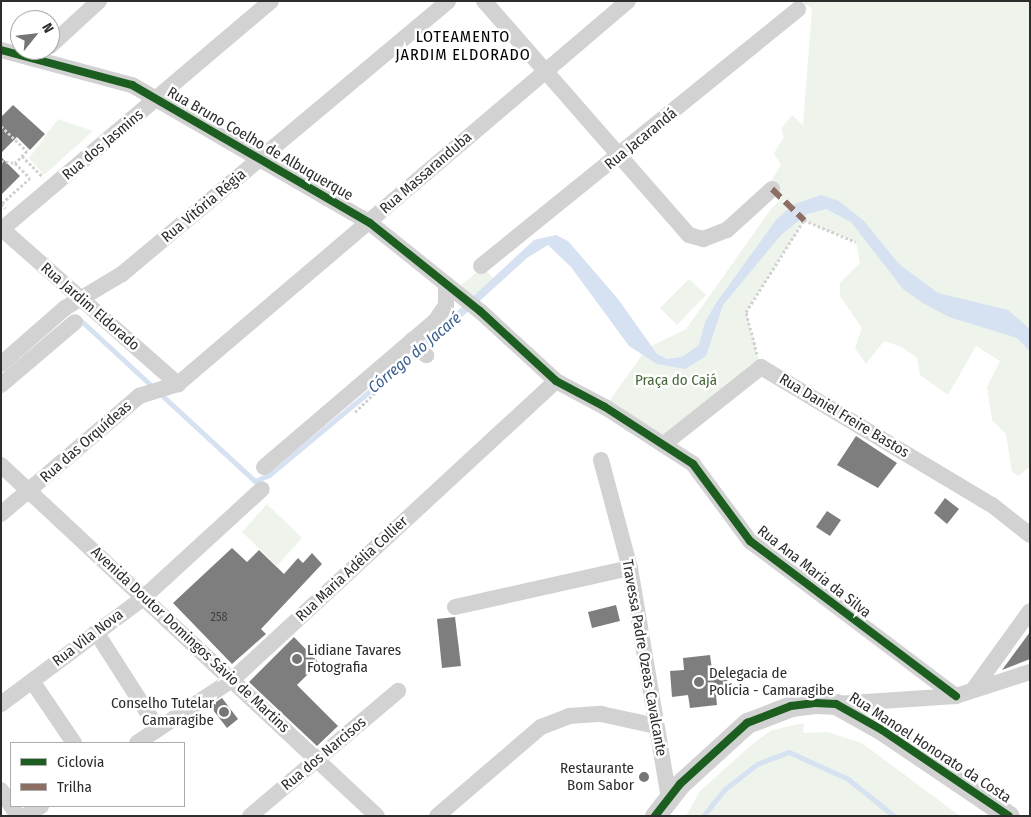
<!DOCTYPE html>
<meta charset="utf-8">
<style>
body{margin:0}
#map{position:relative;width:1031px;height:817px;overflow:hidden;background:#fff;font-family:"Fira Sans Condensed",sans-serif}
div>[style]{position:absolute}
.green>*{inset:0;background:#eef4eb}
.water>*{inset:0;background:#d6e2f1}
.stream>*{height:5px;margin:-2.5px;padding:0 2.5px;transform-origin:2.5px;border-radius:2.5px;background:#d6e2f1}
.building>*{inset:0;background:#7e7e7e}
.path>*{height:3px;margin-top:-1.5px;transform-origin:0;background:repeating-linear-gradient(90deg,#d2d2d2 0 2.5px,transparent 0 5px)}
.minor>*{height:16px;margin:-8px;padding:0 8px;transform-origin:8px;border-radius:8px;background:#d2d2d2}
.tertiary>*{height:21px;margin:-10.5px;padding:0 10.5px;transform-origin:10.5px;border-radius:10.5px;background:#d2d2d2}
.quiet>*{height:6px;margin-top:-3px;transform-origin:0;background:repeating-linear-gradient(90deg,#8d6e63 0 12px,transparent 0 18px)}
.cycleway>*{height:8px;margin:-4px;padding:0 4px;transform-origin:4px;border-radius:4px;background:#1b5e20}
.dots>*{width:14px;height:14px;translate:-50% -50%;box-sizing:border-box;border:2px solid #fff;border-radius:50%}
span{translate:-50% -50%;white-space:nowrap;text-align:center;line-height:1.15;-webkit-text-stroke:5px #fff;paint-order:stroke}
.number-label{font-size:12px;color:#414141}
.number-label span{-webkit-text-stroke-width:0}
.street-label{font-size:15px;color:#2d2d2d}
.park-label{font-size:15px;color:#47683a}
.poi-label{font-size:15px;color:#2d2d2d}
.left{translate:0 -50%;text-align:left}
.right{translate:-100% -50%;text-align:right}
.neighbourhood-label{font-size:16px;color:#000;letter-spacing:1px}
.water-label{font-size:16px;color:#3b5f8e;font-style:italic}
.frame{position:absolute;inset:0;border:2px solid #2d2d2d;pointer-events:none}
.legend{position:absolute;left:10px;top:742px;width:175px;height:65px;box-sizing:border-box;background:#fff;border:1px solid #ababab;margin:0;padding:6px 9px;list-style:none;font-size:15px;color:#2d2d2d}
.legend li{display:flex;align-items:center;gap:10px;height:25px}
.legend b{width:25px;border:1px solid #ababab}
.north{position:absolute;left:10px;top:10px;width:50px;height:50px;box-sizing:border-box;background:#fff;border:1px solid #ababab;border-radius:50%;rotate:61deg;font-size:14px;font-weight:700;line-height:20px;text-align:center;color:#2d2d2d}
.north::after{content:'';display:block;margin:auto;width:18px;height:22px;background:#767676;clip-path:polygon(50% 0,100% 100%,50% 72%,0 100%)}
</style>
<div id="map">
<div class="green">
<i style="clip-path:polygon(798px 1px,1030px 1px,1030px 466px,1019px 476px,1012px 472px,1006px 434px,992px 420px,987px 387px,1000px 361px,976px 346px,948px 395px,920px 375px,917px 358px,902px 347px,884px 341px,866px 364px,855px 348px,862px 328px,840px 296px,840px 283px,860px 263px,856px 242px,804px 221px,746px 312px,761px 367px,664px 444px,605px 407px,647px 348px,686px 329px,771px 209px,781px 199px,790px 207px,772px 189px,771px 181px,781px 165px,774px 153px,784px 137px,781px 129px,792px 115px,803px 125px,812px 8px)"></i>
<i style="clip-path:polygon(58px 119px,93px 131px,44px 175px,29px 158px)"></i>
<i style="clip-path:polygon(483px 267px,493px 278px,469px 302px,455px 290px)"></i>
<i style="clip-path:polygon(689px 279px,706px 295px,677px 325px,660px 308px)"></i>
<i style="clip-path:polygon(267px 504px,302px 538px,277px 566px,242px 532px)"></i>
<i style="clip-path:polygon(804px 723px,803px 733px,828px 732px,862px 743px,960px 816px,686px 816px,700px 791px,756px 741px,772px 730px)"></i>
</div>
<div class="water">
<i style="clip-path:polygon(821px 195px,839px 201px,864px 221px,899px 264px,938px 293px,1008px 310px,1030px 329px,1030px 351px,1017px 338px,949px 317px,923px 303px,903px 289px,851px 222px,826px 209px,807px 214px,781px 235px,723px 305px,706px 356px,685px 369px,657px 364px,629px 346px,571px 267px,548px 245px,527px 258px,430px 346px,424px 342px,534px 240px,556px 235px,568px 241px,618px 299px,657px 354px,667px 359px,682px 357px,699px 345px,705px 322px,716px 303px,776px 220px,792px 205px)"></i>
</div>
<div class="stream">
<i style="left:77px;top:317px;width:242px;rotate:42.7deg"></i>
<i style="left:255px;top:481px;width:15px;rotate:-23deg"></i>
<i style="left:269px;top:475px;width:194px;rotate:-39.8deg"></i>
<i style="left:703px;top:816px;width:35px;rotate:-51deg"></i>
<i style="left:725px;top:789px;width:41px;rotate:-38deg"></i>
<i style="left:757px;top:764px;width:34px;rotate:-21deg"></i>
<i style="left:789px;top:752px;width:65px;rotate:24.6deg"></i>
<i style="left:848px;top:779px;width:59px;rotate:38.8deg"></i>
</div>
<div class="building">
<i style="clip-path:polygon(13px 105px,45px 134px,30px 150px,17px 137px,1px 153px,1px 117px)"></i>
<i style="clip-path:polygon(1px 157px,20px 176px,1px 195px)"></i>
<i style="clip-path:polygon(856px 436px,897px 463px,878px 488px,837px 465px)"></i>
<i style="clip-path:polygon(945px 498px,959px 509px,947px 524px,934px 513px)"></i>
<i style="clip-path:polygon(827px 511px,841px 520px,830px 536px,816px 527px)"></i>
<i style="clip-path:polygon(232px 548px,247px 562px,259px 550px,284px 574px,298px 558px,303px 563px,312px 553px,322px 564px,261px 629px,266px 634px,232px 664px,173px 603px)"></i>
<i style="clip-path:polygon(616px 605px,620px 621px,592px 628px,588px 612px)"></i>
<i style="clip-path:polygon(455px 617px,461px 666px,442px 668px,437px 619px)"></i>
<i style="clip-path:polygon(1030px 632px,1030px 659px,1002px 670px)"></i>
<i style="clip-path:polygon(294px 637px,319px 663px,297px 685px,338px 726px,317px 746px,249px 682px)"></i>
<i style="clip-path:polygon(710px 655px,712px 669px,726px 668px,729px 693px,716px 695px,717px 705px,690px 708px,688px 695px,672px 697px,670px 671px,684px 670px,683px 658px)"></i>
<i style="clip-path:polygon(222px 698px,238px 719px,227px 728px,210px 706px)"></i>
</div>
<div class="path">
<i style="left:1px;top:126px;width:36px;rotate:44deg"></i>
<i style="left:27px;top:151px;width:17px;rotate:135deg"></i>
<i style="left:22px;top:156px;width:30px;rotate:45deg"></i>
<i style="left:1px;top:161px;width:14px;rotate:8deg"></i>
<i style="left:15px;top:163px;width:21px;rotate:45deg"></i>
<i style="left:30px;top:178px;width:39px;rotate:138deg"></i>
<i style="left:1px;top:204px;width:6px;rotate:45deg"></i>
<i style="left:757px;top:354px;width:43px;rotate:-104.7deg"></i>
<i style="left:746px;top:312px;width:109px;rotate:-57.8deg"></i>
<i style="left:804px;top:220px;width:56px;rotate:22.9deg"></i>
<i style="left:355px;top:412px;width:28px;rotate:-44deg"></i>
</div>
<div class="minor">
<i style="left:484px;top:1px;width:311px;rotate:48.8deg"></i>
<i style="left:689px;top:235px;width:15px;rotate:16deg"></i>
<i style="left:703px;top:239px;width:26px;rotate:-21deg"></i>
<i style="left:727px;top:230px;width:61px;rotate:-42.3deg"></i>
<i style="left:50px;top:46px;width:67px;rotate:-42.6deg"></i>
<i style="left:1px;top:50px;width:136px;rotate:15deg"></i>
<i style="left:132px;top:85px;width:275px;rotate:30.1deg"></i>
<i style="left:370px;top:223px;width:141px;rotate:38.7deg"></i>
<i style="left:480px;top:311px;width:103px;rotate:42.6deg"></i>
<i style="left:556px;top:381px;width:55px;rotate:28deg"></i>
<i style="left:605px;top:407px;width:105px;rotate:32.9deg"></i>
<i style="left:693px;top:464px;width:96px;rotate:53.5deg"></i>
<i style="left:750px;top:541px;width:258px;rotate:37deg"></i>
<i style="left:2px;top:229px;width:235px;rotate:41.4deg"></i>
<i style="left:1px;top:230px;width:354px;rotate:-40.3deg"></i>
<i style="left:481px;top:266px;width:408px;rotate:-39deg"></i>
<i style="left:412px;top:340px;width:21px;rotate:47deg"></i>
<i style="left:1px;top:364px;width:85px;rotate:-41.2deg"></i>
<i style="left:65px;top:308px;width:66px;rotate:-30.8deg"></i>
<i style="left:122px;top:274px;width:425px;rotate:-39.9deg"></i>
<i style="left:1px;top:385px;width:97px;rotate:-40.4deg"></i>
<i style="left:664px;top:444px;width:124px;rotate:-38.4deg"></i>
<i style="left:761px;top:367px;width:269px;rotate:30.9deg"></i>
<i style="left:992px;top:505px;width:48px;rotate:38.3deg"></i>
<i style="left:601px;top:460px;width:112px;rotate:75deg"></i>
<i style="left:630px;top:568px;width:234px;rotate:80.4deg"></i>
<i style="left:1px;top:465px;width:514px;rotate:43.03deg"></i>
<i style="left:264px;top:467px;width:226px;rotate:-40.5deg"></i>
<i style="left:436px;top:320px;width:18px;rotate:-56deg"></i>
<i style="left:446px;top:305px;width:21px;rotate:-90deg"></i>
<i style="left:1px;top:514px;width:182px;rotate:-40.5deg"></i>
<i style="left:139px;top:396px;width:41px;rotate:-17.1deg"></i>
<i style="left:178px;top:384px;width:591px;rotate:-40.4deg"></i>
<i style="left:455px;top:607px;width:179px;rotate:-12.6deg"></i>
<i style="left:96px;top:632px;width:115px;rotate:57.4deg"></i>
<i style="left:32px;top:681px;width:75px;rotate:55.9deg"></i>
<i style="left:973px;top:690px;width:97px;rotate:-54.2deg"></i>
<i style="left:1px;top:704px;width:177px;rotate:-36.7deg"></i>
<i style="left:143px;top:598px;width:161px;rotate:-42.5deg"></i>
<i style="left:836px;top:704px;width:120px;rotate:-3.8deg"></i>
<i style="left:956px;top:696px;width:78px;rotate:-18deg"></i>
<i style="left:137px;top:743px;width:114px;rotate:-33.6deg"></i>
<i style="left:232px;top:680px;width:441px;rotate:-42.7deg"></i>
<i style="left:1px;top:790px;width:31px;rotate:57deg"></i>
<i style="left:25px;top:816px;width:19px;rotate:-32deg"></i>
<i style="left:250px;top:816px;width:194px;rotate:-40.2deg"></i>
<i style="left:437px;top:816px;width:137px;rotate:-40.6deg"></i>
<i style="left:541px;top:727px;width:30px;rotate:-21deg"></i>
<i style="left:569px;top:716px;width:32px;rotate:-4deg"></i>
<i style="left:601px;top:714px;width:56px;rotate:12.3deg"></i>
</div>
<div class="tertiary">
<i style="left:655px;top:816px;width:41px;rotate:-52deg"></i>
<i style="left:680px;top:784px;width:91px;rotate:-42.3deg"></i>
<i style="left:747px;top:723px;width:47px;rotate:-21.1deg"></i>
<i style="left:791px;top:706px;width:24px;rotate:-7deg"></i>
<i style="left:815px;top:703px;width:21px;rotate:3deg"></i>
<i style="left:836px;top:704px;width:53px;rotate:29.5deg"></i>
<i style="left:882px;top:730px;width:153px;rotate:34.1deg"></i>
</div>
<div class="quiet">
<i style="left:772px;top:189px;width:45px;rotate:44.1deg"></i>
</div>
<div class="cycleway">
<i style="left:1px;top:50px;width:136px;rotate:15deg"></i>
<i style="left:132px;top:85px;width:275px;rotate:30.1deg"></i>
<i style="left:370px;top:223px;width:141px;rotate:38.7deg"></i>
<i style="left:480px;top:311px;width:103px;rotate:42.6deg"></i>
<i style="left:556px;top:381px;width:55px;rotate:28deg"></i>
<i style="left:605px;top:407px;width:105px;rotate:32.9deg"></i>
<i style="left:693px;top:464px;width:96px;rotate:53.5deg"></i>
<i style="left:750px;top:541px;width:258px;rotate:37deg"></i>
<i style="left:655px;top:816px;width:41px;rotate:-52deg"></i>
<i style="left:680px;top:784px;width:91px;rotate:-42.3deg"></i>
<i style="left:747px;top:723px;width:47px;rotate:-21.1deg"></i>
<i style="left:791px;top:706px;width:24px;rotate:-7deg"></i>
<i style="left:815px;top:703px;width:21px;rotate:3deg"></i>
<i style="left:836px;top:704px;width:53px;rotate:29.5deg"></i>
<i style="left:882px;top:730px;width:153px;rotate:34.1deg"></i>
</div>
<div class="dots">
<i style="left:297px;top:659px;background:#767676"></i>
<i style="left:699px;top:682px;background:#767676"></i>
<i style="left:224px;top:712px;background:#767676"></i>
<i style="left:644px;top:777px;background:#767676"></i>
</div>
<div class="number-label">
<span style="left:219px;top:618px">258</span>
</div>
<div class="street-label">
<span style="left:641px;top:139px;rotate:-39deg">Rua Jacarandá</span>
<span style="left:260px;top:144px;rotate:30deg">Rua Bruno Coelho de Albuquerque</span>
<span style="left:103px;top:145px;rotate:-40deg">Rua dos Jasmins</span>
<span style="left:426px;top:173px;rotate:-41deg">Rua Massaranduba</span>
<span style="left:204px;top:206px;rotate:-40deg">Rua Vitória Régia</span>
<span style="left:90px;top:307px;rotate:41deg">Rua Jardim Eldorado</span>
<span style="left:844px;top:416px;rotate:31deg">Rua Daniel Freire Bastos</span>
<span style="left:86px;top:442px;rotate:-41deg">Rua das Orquídeas</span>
<span style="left:352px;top:569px;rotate:-43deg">Rua Maria Adélia Collier</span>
<span style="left:814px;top:572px;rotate:38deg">Rua Ana Maria da Silva</span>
<span style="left:88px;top:638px;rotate:-37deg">Rua Vila Nova</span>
<span style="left:190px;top:640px;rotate:43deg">Avenida Doutor Domingos Sávio de Martins</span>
<span style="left:644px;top:658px;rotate:80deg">Travessa Padre Ozeas Cavalcante</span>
<span style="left:930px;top:748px;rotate:33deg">Rua Manoel Honorato da Costa</span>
<span style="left:324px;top:754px;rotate:-40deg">Rua dos Narcisos</span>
</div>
<div class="park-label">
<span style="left:676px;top:381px">Praça do Cajá</span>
</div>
<div class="poi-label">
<span class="left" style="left:307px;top:659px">Lidiane Tavares<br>Fotografia</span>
<span class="left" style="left:709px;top:682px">Delegacia de<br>Polícia - Camaragibe</span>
<span class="right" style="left:214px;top:712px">Conselho Tutelar<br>Camaragibe</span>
<span class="right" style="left:634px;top:777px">Restaurante<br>Bom Sabor</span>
</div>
<div class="neighbourhood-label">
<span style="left:463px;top:46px">LOTEAMENTO<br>JARDIM ELDORADO</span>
</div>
<div class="water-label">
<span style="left:415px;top:353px;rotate:-40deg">Córrego do Jacaré</span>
</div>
<div class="frame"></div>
<ul class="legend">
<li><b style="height:6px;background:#1b5e20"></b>Ciclovia</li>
<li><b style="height:6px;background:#8d6e63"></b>Trilha</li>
</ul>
<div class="north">N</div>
</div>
